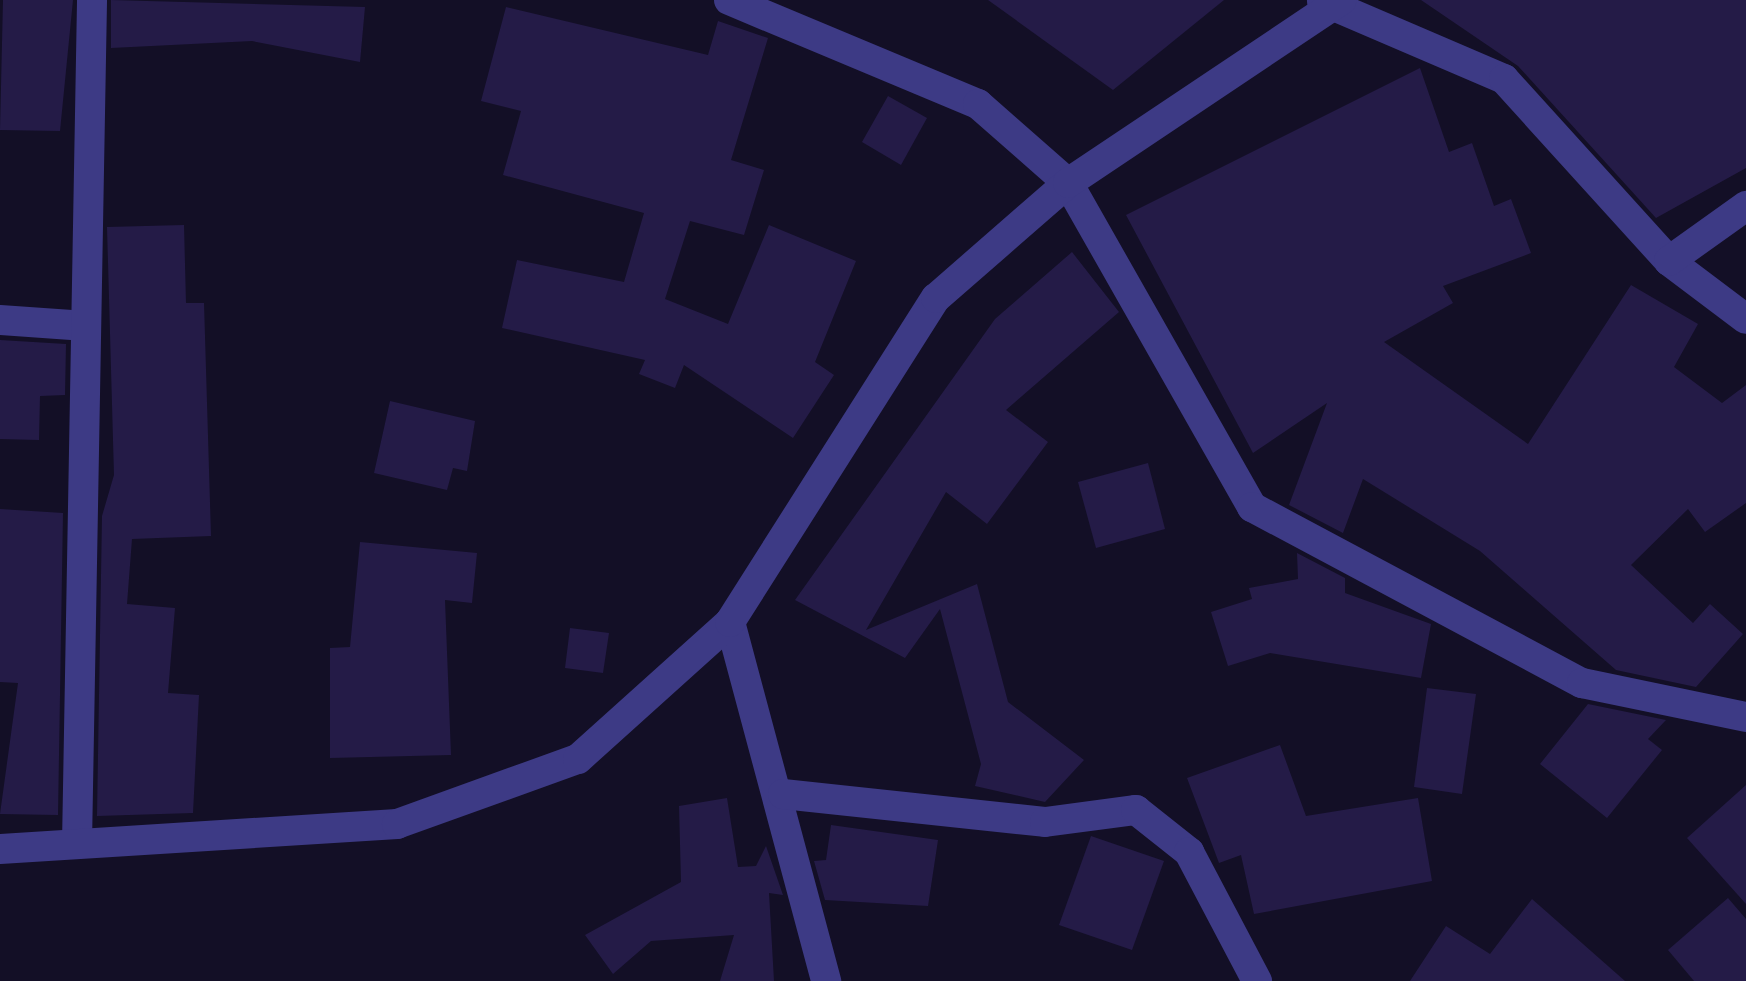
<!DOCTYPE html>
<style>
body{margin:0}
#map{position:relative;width:1746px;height:981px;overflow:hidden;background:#130f26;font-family:Ubuntu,sans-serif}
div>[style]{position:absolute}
.building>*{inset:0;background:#241b47}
.minor>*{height:30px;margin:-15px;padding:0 15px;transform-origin:15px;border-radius:15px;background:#3d3a85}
span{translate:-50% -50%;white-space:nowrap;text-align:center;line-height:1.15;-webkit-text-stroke:9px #130f26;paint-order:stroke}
</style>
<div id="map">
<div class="building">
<i style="clip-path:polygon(3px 0,73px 0,60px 131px,0 130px)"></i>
<i style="clip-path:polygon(111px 0,365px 7px,360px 62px,252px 41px,111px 48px)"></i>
<i style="clip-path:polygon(988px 0,1224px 0,1113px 90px)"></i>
<i style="clip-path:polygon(1421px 0,1746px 0,1746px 168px,1656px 218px,1518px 66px)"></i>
<i style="clip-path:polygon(506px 7px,708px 55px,718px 21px,768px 38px,731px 160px,764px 170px,744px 235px,690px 221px,665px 299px,728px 324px,769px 225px,856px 261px,815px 362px,834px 375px,793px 438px,684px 365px,675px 388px,639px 374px,645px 360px,502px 328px,517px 260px,624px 282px,644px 213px,503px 175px,521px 111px,481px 101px)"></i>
<i style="clip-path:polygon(1420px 68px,1449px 152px,1472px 143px,1494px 206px,1511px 199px,1531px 253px,1443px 286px,1453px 303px,1384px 342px,1528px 444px,1631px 285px,1698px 324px,1674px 367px,1722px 403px,1746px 385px,1746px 503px,1705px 532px,1688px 509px,1631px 565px,1693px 623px,1710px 604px,1743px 634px,1696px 687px,1616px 670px,1480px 551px,1363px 479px,1343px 533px,1289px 505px,1327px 403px,1253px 453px,1126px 215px)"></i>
<i style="clip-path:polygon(888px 96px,927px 118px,901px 165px,862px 142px)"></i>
<i style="clip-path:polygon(184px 225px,186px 303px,204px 303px,211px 536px,132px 539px,127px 604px,175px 608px,168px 693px,199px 695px,193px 813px,97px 816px,102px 516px,114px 475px,107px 227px)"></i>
<i style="clip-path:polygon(1072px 252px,1119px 312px,1006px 410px,1048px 442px,987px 524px,946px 492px,866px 630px,977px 584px,1008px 702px,1084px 760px,1045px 802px,975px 786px,981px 764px,940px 609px,905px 658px,795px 600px,995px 319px)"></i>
<i style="clip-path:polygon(0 340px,66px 344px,65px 395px,40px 396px,39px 440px,0 439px)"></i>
<i style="clip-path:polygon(390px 401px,475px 421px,467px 471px,453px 468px,447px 490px,374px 473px)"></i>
<i style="clip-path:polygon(1148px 463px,1165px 529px,1096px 548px,1078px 482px)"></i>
<i style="clip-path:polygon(0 509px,63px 513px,58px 815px,0 814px,18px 683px,0 682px)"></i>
<i style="clip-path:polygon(360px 542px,477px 553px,472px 603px,445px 600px,451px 755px,330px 758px,330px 648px,350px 647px)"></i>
<i style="clip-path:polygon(1297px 553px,1345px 578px,1345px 593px,1431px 624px,1421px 678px,1270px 653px,1228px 666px,1211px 612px,1252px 599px,1249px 588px,1298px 579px)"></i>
<i style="clip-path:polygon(570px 628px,609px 633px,603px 673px,565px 668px)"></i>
<i style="clip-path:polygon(1427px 688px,1476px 694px,1462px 794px,1414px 787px)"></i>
<i style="clip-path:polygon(1588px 704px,1666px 720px,1648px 739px,1662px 750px,1607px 818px,1540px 764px)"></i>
<i style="clip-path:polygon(1280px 745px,1306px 816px,1418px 798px,1432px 881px,1254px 914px,1241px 855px,1219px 863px,1187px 778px)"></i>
<i style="clip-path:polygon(1746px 785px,1746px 904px,1687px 838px)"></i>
<i style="clip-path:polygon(727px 798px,738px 867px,756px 866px,766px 846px,783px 895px,769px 893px,774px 981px,720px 981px,734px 935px,651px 941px,613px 974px,585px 935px,681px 882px,679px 806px)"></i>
<i style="clip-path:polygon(831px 825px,938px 840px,928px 906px,825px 900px,814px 861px,826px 860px)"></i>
<i style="clip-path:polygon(1091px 836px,1164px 861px,1132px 950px,1059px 925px)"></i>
<i style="clip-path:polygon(1728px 898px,1746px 919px,1746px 981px,1694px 981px,1668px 950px)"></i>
<i style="clip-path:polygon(1532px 899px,1625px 981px,1410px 981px,1446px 926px,1490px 954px)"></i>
</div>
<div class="minor">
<i style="left:729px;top:0;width:270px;rotate:22.7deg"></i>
<i style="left:978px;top:104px;width:120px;rotate:41.3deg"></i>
<i style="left:1068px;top:183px;width:373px;rotate:60.4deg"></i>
<i style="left:1252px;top:507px;width:374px;rotate:28.1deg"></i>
<i style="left:1582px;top:683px;width:167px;rotate:11.7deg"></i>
<i style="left:1322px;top:1px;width:198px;rotate:23.2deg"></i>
<i style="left:1504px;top:79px;width:246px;rotate:47.8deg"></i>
<i style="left:1669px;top:261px;width:96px;rotate:37deg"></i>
<i style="left:1669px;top:261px;width:95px;rotate:-35.5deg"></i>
<i style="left:0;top:320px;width:86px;rotate:4deg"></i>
<i style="left:730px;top:622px;width:372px;rotate:75deg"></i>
<i style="left:783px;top:794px;width:263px;rotate:6.1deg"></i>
<i style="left:1045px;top:822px;width:92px;rotate:-7.5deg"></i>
<i style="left:1136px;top:810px;width:68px;rotate:38.4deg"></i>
<i style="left:1189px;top:852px;width:146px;rotate:62.2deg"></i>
<i style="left:77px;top:844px;width:844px;rotate:-88.98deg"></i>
<i style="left:0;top:849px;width:398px;rotate:-3.6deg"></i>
<i style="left:397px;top:824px;width:192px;rotate:-19.8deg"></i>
<i style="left:578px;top:759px;width:205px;rotate:-42deg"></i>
<i style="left:730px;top:622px;width:384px;rotate:-57.6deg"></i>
<i style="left:936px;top:298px;width:175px;rotate:-41.1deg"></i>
<i style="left:1068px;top:183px;width:329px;rotate:-33.8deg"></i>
</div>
</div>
